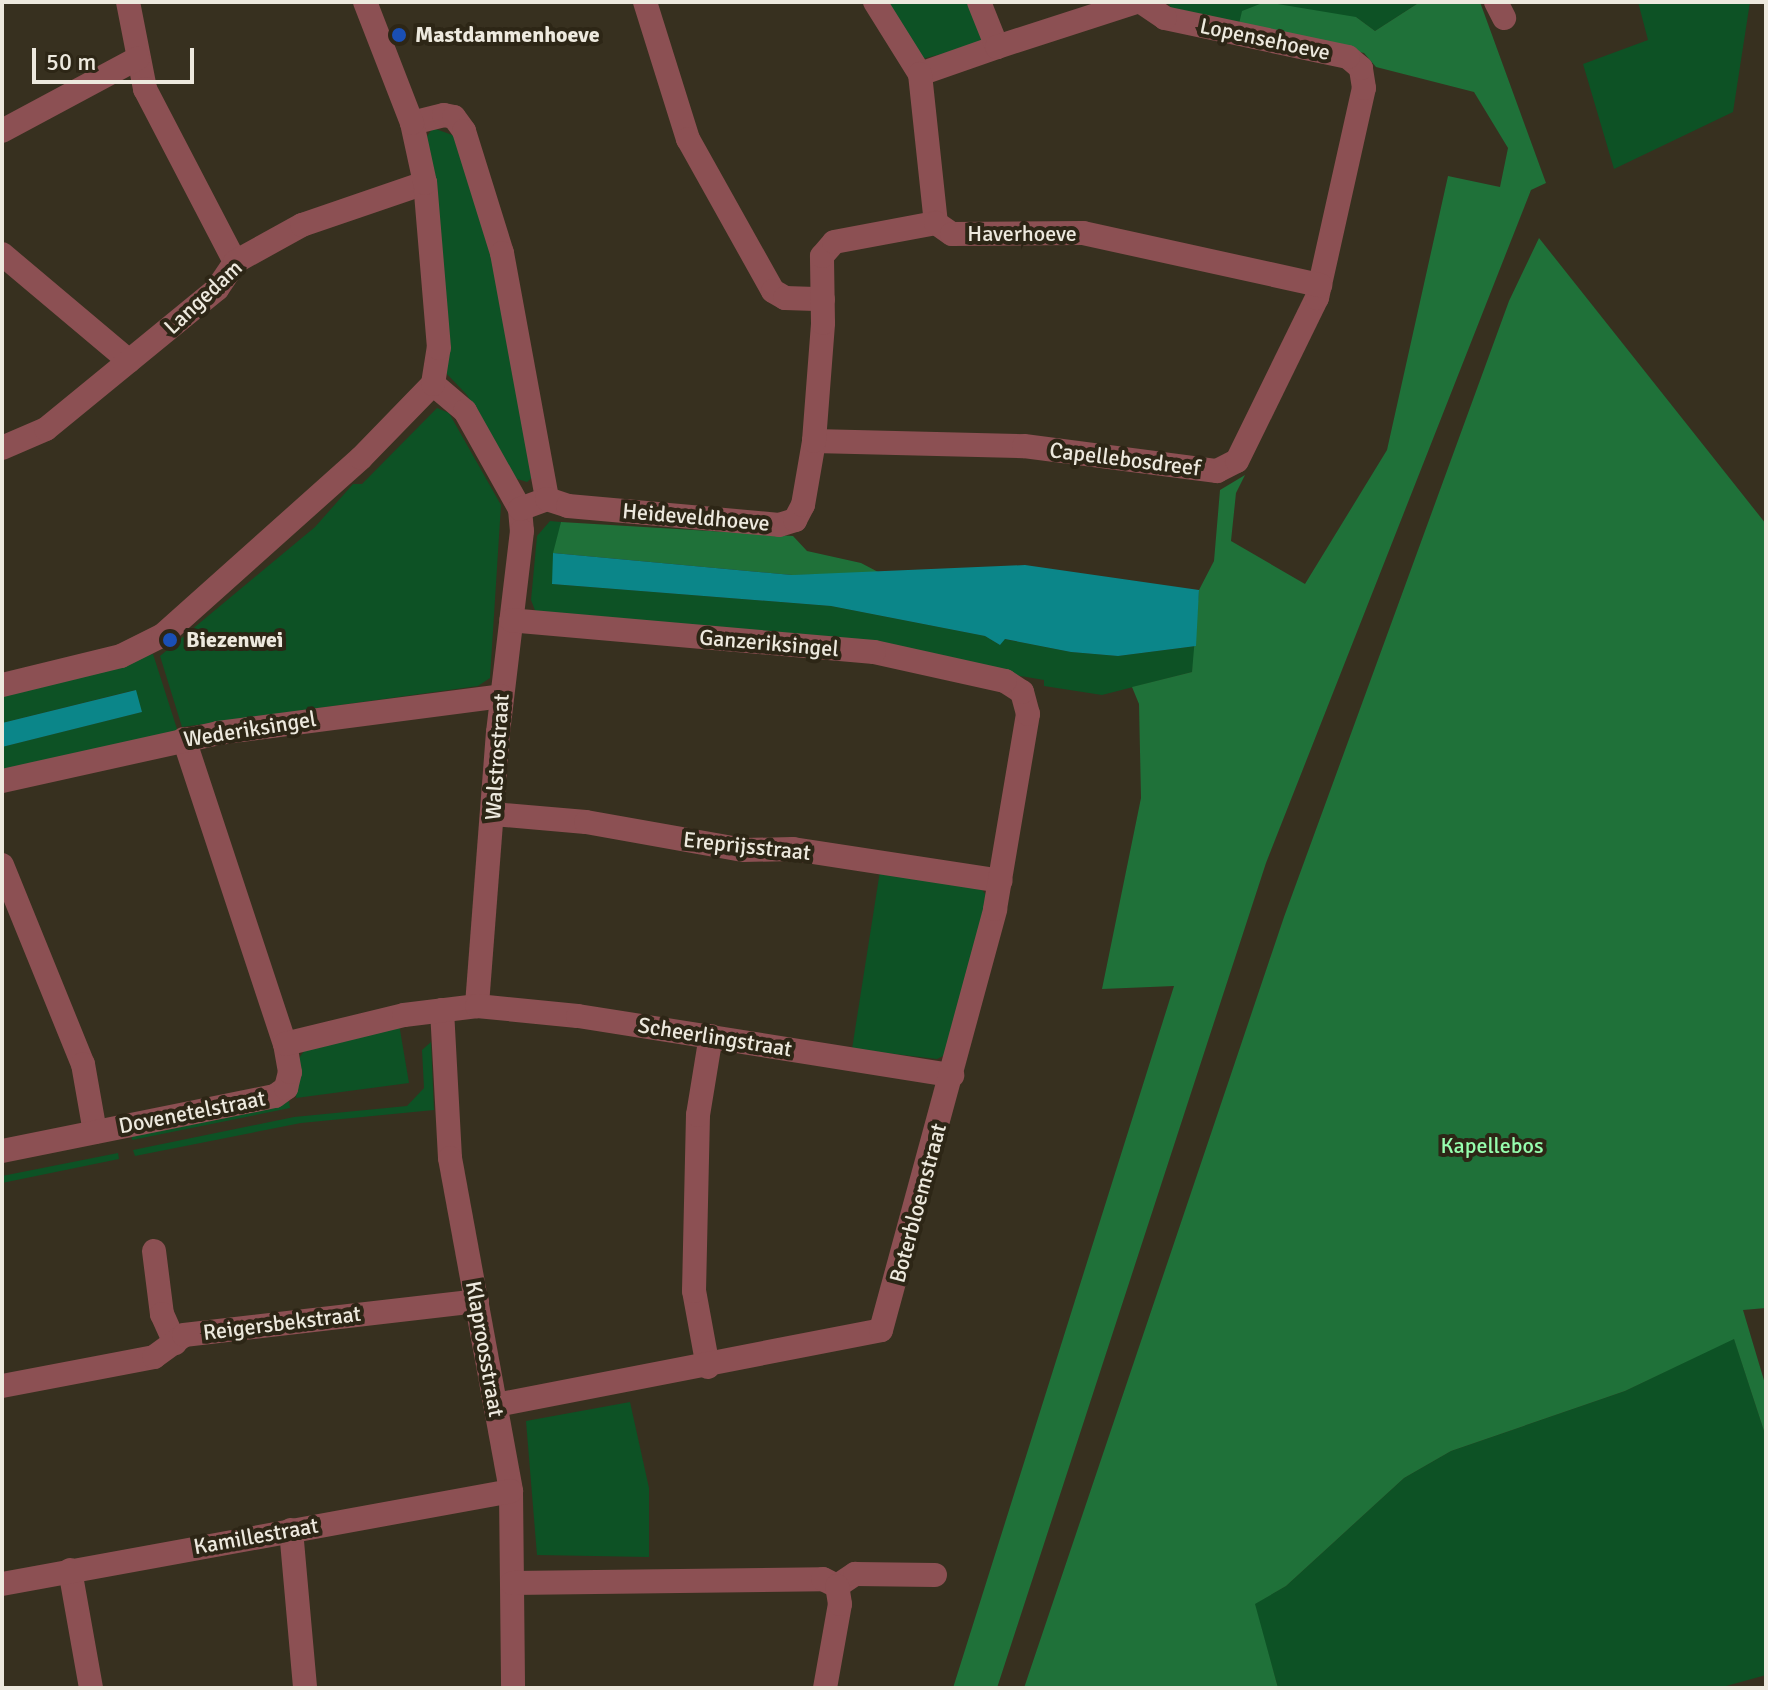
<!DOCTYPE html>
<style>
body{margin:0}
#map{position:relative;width:1768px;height:1690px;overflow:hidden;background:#37301f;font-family:Signika,sans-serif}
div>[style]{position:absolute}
.green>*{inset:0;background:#0d5225}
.forest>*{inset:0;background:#1f7139}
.water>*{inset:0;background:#0b8689}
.minor>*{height:24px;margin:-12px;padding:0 12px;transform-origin:12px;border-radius:12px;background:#8c5053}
.dots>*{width:22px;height:22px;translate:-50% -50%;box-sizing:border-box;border:4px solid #2d2616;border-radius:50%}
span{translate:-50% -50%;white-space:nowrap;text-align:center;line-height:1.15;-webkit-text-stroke:8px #2d2616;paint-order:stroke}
.poi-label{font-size:22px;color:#ede9de;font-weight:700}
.left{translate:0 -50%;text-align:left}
.street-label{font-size:22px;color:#ede9de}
.park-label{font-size:22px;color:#96feae}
.frame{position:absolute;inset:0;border:4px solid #ede9de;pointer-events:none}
.scale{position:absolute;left:32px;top:48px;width:162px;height:36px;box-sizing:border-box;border:4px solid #ede9de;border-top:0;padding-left:10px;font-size:24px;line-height:28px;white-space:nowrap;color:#ede9de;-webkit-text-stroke:6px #2d2616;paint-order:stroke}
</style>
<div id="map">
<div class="green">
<i style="clip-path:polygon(885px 2px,973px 2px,989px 42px,922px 59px)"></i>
<i style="clip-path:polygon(1167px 2px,1420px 2px,1375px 31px,1356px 17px,1239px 24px,1172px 9px)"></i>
<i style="clip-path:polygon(1638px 2px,1750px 2px,1733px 112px,1614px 169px,1583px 64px,1648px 40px)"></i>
<i style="clip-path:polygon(433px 128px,455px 136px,493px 254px,534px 476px,527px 482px,514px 478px,467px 395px,445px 372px,425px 139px)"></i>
<i style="clip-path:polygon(437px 408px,449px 413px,501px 505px,490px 678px,478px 686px,182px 727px,160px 656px,315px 527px,353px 484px,362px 484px)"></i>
<i style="clip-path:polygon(550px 521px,561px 522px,552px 584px,831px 606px,985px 636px,1000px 645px,1004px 639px,1071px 652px,1118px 656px,1196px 646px,1192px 672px,1102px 695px,1044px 686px,1044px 680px,1015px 675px,536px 613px,531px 600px,537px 536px)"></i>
<i style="clip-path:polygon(153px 654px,178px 732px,2px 774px,2px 747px,142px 712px,135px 690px,2px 723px,2px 695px)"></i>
<i style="clip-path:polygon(880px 871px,980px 887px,989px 899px,945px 1055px,937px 1059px,852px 1049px)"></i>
<i style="clip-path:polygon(399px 1024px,409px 1083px,296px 1098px,297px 1061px,304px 1051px)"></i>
<i style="clip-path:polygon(431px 1042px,434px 1110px,301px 1123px,135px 1156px,133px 1150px,294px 1117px,407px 1106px,424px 1088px,422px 1050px)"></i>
<i style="clip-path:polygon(289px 1101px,290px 1108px,132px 1140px,132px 1133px)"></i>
<i style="clip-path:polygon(118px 1153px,119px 1159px,2px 1183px,2px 1176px)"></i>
<i style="clip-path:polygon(1734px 1338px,1766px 1437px,1766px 1675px,1719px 1688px,1278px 1688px,1254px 1604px,1286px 1586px,1404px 1478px,1451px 1451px,1625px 1391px)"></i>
<i style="clip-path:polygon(630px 1402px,649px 1488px,649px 1557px,537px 1555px,526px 1421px)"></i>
</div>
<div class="forest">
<i style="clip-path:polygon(1265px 2px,1356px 17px,1375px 31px,1420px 2px,1480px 2px,1546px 183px,1531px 190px,1266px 863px,997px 1688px,953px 1688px,1174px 986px,1102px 989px,1141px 798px,1139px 704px,1132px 687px,1192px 672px,1199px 590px,1214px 561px,1220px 490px,1245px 475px,1236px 493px,1231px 541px,1305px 584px,1387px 450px,1448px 176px,1500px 187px,1508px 148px,1474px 92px,1376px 67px,1364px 53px,1239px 24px,1242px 11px)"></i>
<i style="clip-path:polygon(1539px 238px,1766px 524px,1766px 1308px,1743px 1310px,1766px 1387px,1766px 1437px,1734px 1339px,1625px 1391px,1451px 1451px,1404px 1478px,1286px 1586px,1255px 1604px,1278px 1688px,1024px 1688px,1284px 917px,1509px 301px)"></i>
<i style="clip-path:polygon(561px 522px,793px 536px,807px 551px,861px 563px,882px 574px,792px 575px,553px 553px)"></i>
</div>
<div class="water">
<i style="clip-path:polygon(553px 553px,792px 575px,1025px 565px,1199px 590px,1196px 646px,1118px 656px,1071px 652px,1005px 639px,1000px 645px,985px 636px,831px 606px,552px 584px)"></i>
<i style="clip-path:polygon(136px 690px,142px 712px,2px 747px,2px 723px)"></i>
</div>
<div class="minor">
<i style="left:128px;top:2px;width:89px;rotate:78.9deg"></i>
<i style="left:145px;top:89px;width:195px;rotate:62.5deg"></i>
<i style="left:645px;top:2px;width:144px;rotate:72.6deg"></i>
<i style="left:688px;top:139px;width:174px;rotate:60.8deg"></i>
<i style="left:773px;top:291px;width:14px;rotate:30deg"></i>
<i style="left:785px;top:298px;width:38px;rotate:2deg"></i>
<i style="left:875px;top:2px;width:85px;rotate:58deg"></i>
<i style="left:920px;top:74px;width:82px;rotate:-19.3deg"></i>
<i style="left:997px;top:47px;width:48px;rotate:-111.8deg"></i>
<i style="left:1496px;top:2px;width:18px;rotate:63deg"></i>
<i style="left:997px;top:47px;width:146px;rotate:-17.9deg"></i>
<i style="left:920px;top:74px;width:150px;rotate:83.9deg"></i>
<i style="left:412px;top:123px;width:33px;rotate:-14deg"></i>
<i style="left:444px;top:115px;width:10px;rotate:11deg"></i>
<i style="left:454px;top:117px;width:17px;rotate:54deg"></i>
<i style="left:464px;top:131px;width:128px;rotate:72.7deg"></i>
<i style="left:502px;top:253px;width:250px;rotate:79.6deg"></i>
<i style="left:2px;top:131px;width:154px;rotate:-28.2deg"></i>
<i style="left:2px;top:254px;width:166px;rotate:40.1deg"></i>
<i style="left:433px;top:384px;width:42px;rotate:40.2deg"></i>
<i style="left:465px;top:411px;width:112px;rotate:60.7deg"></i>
<i style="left:520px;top:509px;width:22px;rotate:85deg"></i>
<i style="left:522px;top:531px;width:202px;rotate:96.8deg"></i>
<i style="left:498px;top:732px;width:275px;rotate:94.4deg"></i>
<i style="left:814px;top:441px;width:210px;rotate:1.4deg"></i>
<i style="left:1024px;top:446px;width:195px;rotate:7.4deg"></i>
<i style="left:1217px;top:471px;width:22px;rotate:-27deg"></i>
<i style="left:1237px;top:461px;width:182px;rotate:-63.9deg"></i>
<i style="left:1317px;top:298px;width:215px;rotate:-77.4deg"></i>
<i style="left:1364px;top:88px;width:20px;rotate:-99deg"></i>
<i style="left:1361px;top:68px;width:17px;rotate:-140deg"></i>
<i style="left:1348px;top:57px;width:187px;rotate:-168deg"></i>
<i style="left:1165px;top:18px;width:29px;rotate:-146deg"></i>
<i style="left:2px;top:448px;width:48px;rotate:-23.4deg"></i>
<i style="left:46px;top:429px;width:221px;rotate:-39.3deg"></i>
<i style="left:217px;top:289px;width:32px;rotate:-56deg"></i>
<i style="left:235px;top:262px;width:77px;rotate:-28.9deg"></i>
<i style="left:302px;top:225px;width:130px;rotate:-18.9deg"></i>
<i style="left:520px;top:509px;width:29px;rotate:-20deg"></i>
<i style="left:547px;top:499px;width:22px;rotate:18deg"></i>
<i style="left:568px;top:506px;width:212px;rotate:5.1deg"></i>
<i style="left:779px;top:525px;width:17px;rotate:-17deg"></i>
<i style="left:795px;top:520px;width:17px;rotate:-62deg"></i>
<i style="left:803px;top:505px;width:65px;rotate:-80.2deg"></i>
<i style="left:814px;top:441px;width:118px;rotate:-85.6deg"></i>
<i style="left:823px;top:323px;width:67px;rotate:-90.9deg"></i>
<i style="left:822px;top:256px;width:18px;rotate:-49deg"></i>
<i style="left:834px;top:242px;width:104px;rotate:-10.6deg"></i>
<i style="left:936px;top:223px;width:19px;rotate:35deg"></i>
<i style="left:952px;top:234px;width:131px;rotate:-0.4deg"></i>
<i style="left:1083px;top:233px;width:243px;rotate:12.4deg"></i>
<i style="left:2px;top:685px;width:122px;rotate:-13.7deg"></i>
<i style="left:121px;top:656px;width:47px;rotate:-26.6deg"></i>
<i style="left:163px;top:635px;width:266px;rotate:-41.8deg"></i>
<i style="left:361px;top:458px;width:103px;rotate:-45.8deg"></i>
<i style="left:433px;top:384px;width:36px;rotate:-81deg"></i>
<i style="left:439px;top:348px;width:166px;rotate:-94.8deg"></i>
<i style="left:425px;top:183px;width:61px;rotate:-102.2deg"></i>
<i style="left:412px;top:123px;width:130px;rotate:-111.2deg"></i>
<i style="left:184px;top:739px;width:321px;rotate:71.7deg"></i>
<i style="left:2px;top:781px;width:221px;rotate:-12.5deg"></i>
<i style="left:218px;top:733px;width:286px;rotate:-7.4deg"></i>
<i style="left:493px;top:814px;width:93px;rotate:4.9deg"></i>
<i style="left:586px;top:822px;width:159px;rotate:10.1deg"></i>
<i style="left:743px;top:850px;width:50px;rotate:-1.1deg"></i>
<i style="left:793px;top:849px;width:210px;rotate:8.7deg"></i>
<i style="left:2px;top:865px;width:215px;rotate:67.9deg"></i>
<i style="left:83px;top:1064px;width:69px;rotate:80deg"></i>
<i style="left:442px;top:1010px;width:148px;rotate:86.9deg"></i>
<i style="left:450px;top:1158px;width:339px;rotate:79.6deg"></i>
<i style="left:511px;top:1491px;width:197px;rotate:89.4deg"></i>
<i style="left:2px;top:1151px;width:278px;rotate:-11.4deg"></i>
<i style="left:275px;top:1096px;width:14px;rotate:-36deg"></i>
<i style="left:286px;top:1088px;width:16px;rotate:-76deg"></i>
<i style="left:290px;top:1072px;width:28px;rotate:-100deg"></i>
<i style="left:285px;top:1044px;width:122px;rotate:-13.7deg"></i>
<i style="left:404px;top:1015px;width:74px;rotate:-7deg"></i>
<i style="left:477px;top:1006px;width:101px;rotate:5.7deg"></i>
<i style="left:578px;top:1016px;width:379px;rotate:9deg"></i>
<i style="left:154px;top:1251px;width:64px;rotate:82.8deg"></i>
<i style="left:162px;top:1314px;width:32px;rotate:66deg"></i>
<i style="left:708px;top:1367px;width:77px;rotate:-100.4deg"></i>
<i style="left:694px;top:1291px;width:176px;rotate:-88.7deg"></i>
<i style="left:698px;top:1115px;width:80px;rotate:-80.7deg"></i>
<i style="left:2px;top:1386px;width:155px;rotate:-10.8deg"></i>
<i style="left:154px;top:1357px;width:37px;rotate:-36deg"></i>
<i style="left:184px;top:1335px;width:295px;rotate:-6.6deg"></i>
<i style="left:496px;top:1405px;width:392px;rotate:-11deg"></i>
<i style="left:881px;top:1330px;width:436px;rotate:-74.8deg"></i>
<i style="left:995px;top:909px;width:198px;rotate:-80.4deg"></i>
<i style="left:1028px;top:714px;width:23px;rotate:-105deg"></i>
<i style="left:1022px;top:692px;width:20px;rotate:-147deg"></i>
<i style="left:1005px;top:681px;width:134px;rotate:-167.5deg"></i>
<i style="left:874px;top:652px;width:364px;rotate:-175deg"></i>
<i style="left:291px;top:1530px;width:159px;rotate:84.9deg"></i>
<i style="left:70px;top:1570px;width:120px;rotate:79.9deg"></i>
<i style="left:512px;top:1583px;width:311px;rotate:-0.7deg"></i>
<i style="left:823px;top:1579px;width:16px;rotate:27deg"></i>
<i style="left:2px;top:1584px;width:517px;rotate:-10.35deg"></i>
<i style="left:837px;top:1586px;width:22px;rotate:-34deg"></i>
<i style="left:855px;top:1574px;width:80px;rotate:0.7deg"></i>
<i style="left:825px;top:1688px;width:85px;rotate:-79.9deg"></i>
<i style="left:840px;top:1604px;width:18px;rotate:-99deg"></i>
</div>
<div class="dots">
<i style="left:399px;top:35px;background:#1a4fb4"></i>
<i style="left:170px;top:640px;background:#1a4fb4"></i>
</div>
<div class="poi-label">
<span class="left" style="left:415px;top:35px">Mastdammenhoeve</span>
<span class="left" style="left:186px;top:640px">Biezenwei</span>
</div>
<div class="street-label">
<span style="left:1265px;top:39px;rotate:12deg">Lopensehoeve</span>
<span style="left:1022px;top:234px">Haverhoeve</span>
<span style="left:203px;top:297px;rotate:-43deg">Langedam</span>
<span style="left:1125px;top:459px;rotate:7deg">Capellebosdreef</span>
<span style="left:696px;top:517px;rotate:5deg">Heideveldhoeve</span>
<span style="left:769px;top:643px;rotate:5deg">Ganzeriksingel</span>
<span style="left:250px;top:729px;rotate:-9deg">Wederiksingel</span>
<span style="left:497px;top:757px;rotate:-86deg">Walstrostraat</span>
<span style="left:747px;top:846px;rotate:6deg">Ereprijsstraat</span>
<span style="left:715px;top:1037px;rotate:9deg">Scheerlingstraat</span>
<span style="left:192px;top:1112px;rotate:-11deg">Dovenetelstraat</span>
<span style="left:918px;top:1203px;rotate:-75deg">Boterbloemstraat</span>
<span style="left:282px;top:1323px;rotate:-7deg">Reigersbekstraat</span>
<span style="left:485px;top:1349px;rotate:80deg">Klaproosstraat</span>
<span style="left:256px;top:1536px;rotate:-10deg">Kamillestraat</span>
</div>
<div class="park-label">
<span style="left:1492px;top:1146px">Kapellebos</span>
</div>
<div class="frame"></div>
<div class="scale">50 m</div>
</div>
